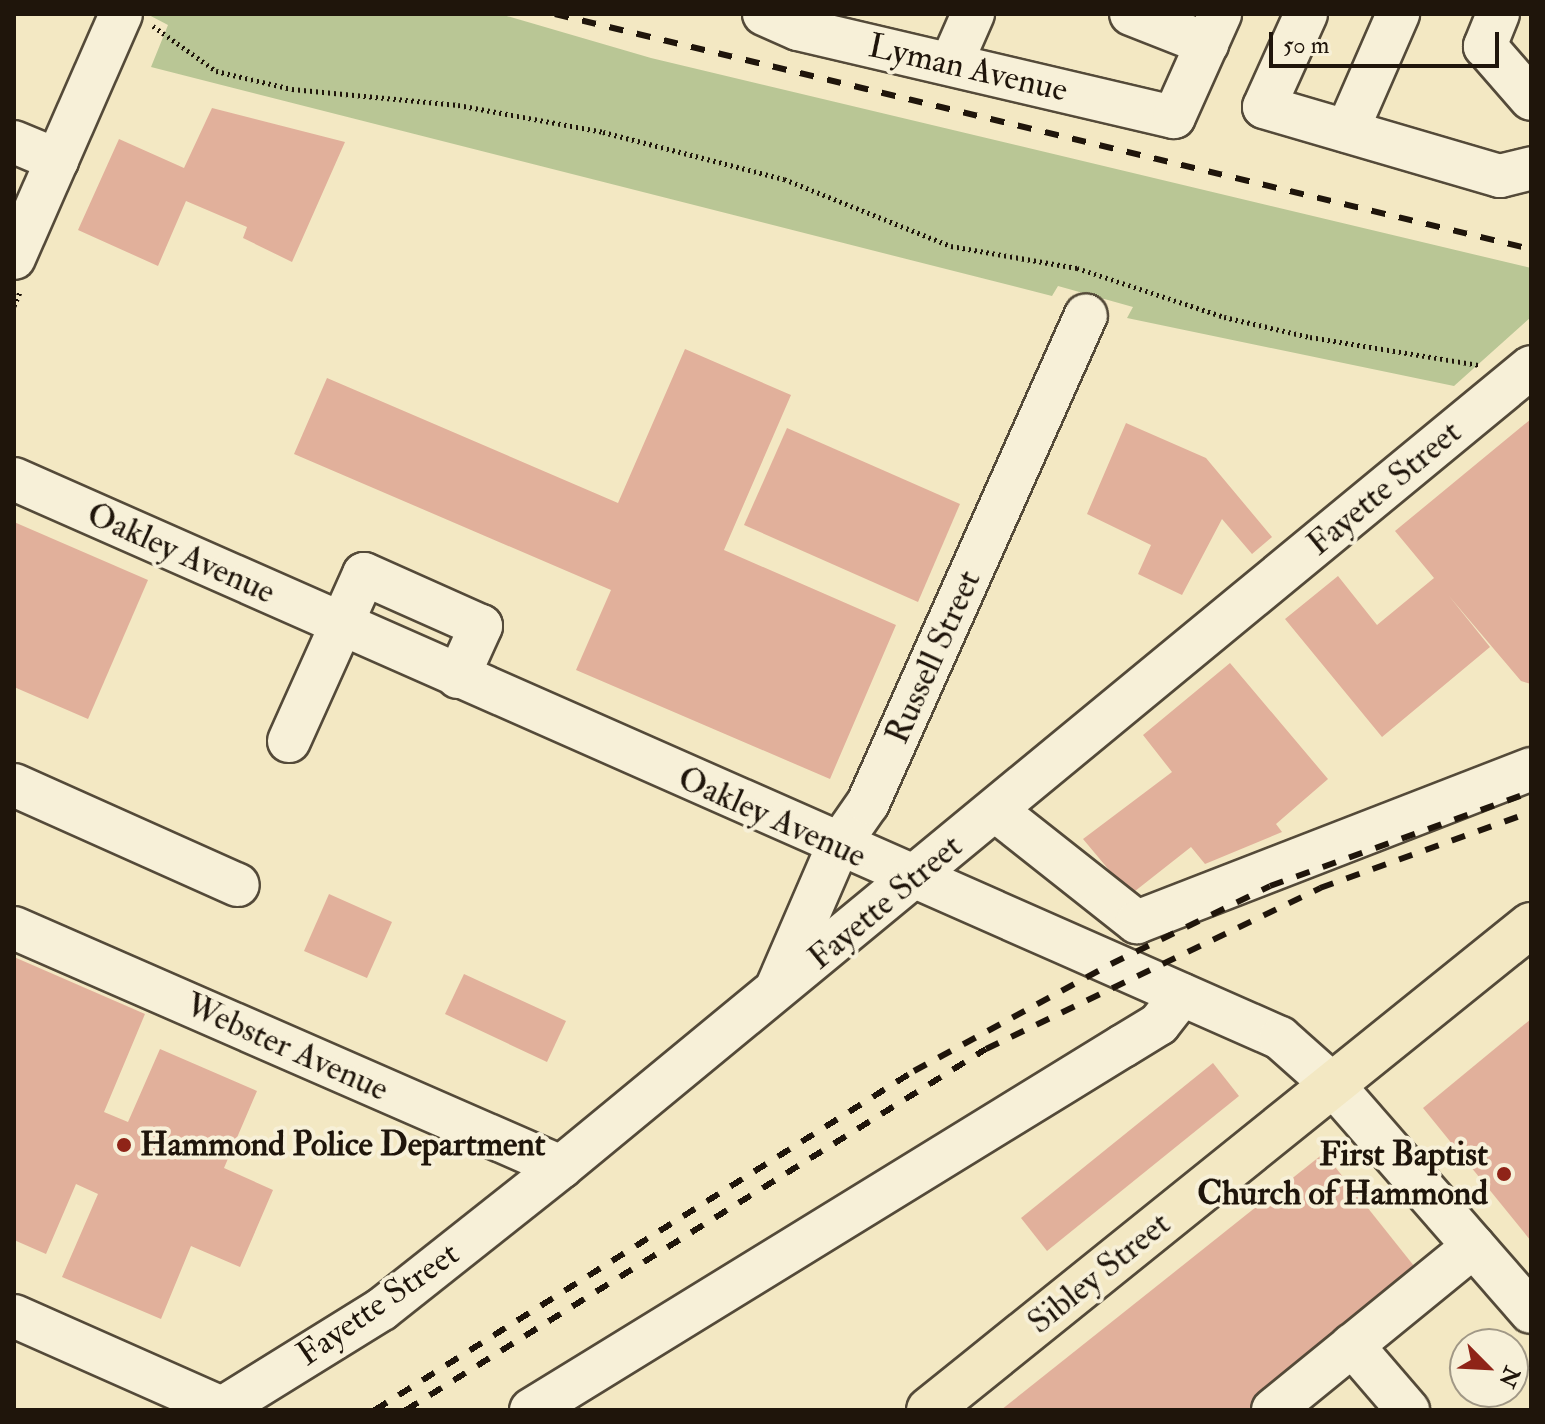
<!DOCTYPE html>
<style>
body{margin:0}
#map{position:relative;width:1545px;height:1424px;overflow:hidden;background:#f3e8c3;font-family:"IM FELL Double Pica",serif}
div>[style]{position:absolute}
.green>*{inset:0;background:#b9c695}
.building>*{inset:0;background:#e1b09b}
.path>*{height:5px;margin-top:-2.5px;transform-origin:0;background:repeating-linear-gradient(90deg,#1f150b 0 2px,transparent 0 6px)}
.roads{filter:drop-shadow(2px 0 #544a39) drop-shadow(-2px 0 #544a39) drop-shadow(0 2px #544a39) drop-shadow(0 -2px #544a39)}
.minor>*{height:42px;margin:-21px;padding:0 21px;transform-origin:21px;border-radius:21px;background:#f7f0d8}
.major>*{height:44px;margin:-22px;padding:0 22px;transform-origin:22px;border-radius:22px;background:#f3e8c3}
.rail>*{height:6px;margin-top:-3px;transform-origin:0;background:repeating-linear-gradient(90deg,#1f150b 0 14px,transparent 0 28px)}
.dots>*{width:22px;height:22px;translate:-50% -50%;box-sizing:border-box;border:4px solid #f7f0d8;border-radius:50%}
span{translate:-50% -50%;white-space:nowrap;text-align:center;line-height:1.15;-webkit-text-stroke:8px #f7f0d8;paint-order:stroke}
.street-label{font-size:34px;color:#1f150b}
.poi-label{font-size:34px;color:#1f150b;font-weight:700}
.left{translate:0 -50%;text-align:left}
.right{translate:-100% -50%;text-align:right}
.frame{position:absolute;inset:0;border:16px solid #1f150b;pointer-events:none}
.north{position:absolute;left:1449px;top:1328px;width:80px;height:80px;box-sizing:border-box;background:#f7f0d8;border:2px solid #a19886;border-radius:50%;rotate:114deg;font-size:22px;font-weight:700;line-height:32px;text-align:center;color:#1f150b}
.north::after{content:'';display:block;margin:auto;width:28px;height:36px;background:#8f2418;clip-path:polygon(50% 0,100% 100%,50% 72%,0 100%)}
.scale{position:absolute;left:1269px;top:32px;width:230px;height:36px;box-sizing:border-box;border:4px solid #1f150b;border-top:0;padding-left:10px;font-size:24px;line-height:28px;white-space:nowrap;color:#1f150b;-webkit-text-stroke:6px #f7f0d8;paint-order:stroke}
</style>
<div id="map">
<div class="green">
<i style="clip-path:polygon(500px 14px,651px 58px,1531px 268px,1531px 317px,1454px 386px,1127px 318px,1133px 307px,1058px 286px,1052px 296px,151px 67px,168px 25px,147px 14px)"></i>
</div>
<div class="building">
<i style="clip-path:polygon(212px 108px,345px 142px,292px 262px,243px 238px,247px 227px,186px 201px,158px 266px,78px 230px,119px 139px,184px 168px)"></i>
<i style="clip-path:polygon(685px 349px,791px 395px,724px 550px,896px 625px,830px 779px,576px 670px,611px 590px,294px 454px,327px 378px,618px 503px)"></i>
<i style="clip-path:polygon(1531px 419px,1531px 684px,1521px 681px,1449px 596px,1490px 647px,1382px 737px,1285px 619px,1338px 576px,1377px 625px,1434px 578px,1395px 531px)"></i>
<i style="clip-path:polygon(1126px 423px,1206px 458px,1272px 537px,1252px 554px,1222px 519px,1182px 595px,1138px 574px,1151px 545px,1087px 514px)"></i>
<i style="clip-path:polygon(787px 428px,960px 504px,918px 602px,744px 525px)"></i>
<i style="clip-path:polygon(14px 522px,148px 580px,88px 719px,14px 687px)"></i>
<i style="clip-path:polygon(1230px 663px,1328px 779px,1276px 824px,1282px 832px,1205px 864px,1191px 847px,1130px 895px,1083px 839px,1172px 772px,1143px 735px)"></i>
<i style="clip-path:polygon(329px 894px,392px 922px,367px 978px,304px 951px)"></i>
<i style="clip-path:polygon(14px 957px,145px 1014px,104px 1112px,128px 1122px,160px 1049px,257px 1091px,224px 1168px,273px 1190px,240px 1267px,191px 1246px,161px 1319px,62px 1277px,98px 1194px,76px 1184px,46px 1254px,14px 1240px)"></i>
<i style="clip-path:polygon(464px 974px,566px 1021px,547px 1062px,445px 1014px)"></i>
<i style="clip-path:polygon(1531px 1019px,1531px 1241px,1423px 1108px)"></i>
<i style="clip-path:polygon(1213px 1063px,1239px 1096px,1047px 1251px,1021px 1218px)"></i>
<i style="clip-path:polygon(1324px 1153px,1422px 1276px,1254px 1410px,1001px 1410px)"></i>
</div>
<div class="path">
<i style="left:153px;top:26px;width:77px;rotate:35.5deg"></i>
<i style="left:216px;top:71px;width:78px;rotate:13.3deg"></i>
<i style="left:292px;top:89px;width:167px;rotate:5.5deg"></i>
<i style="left:458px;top:105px;width:147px;rotate:10.5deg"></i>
<i style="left:603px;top:132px;width:187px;rotate:14.6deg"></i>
<i style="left:784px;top:179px;width:180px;rotate:21.9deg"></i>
<i style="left:951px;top:246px;width:128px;rotate:9.9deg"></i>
<i style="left:1077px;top:268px;width:155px;rotate:18.4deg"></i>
<i style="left:1224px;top:317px;width:88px;rotate:13.1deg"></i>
<i style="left:1310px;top:337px;width:172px;rotate:9.4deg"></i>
<i style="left:14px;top:306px;width:15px;rotate:-67deg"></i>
</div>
<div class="roads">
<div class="minor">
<i style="left:764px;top:14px;width:37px;rotate:24deg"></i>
<i style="left:798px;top:29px;width:386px;rotate:13.2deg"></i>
<i style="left:1174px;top:117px;width:113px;rotate:-65.9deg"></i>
<i style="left:1131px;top:14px;width:82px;rotate:21.5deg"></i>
<i style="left:1306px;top:14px;width:102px;rotate:114.3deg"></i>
<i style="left:1264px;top:107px;width:246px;rotate:16.3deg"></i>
<i style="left:1500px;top:176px;width:32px;rotate:-14deg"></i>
<i style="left:1498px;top:14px;width:35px;rotate:112deg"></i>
<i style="left:1485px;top:46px;width:70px;rotate:49deg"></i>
<i style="left:951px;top:64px;width:55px;rotate:-66.3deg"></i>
<i style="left:1347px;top:131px;width:128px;rotate:-66.4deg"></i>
<i style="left:14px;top:142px;width:47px;rotate:22.7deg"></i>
<i style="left:14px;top:258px;width:266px;rotate:-66.3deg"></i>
<i style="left:14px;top:479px;width:1384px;rotate:23.82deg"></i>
<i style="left:1280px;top:1038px;width:71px;rotate:41.6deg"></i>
<i style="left:1333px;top:1085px;width:301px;rotate:48.9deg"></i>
<i style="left:289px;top:741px;width:183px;rotate:-65.8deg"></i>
<i style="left:364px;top:574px;width:128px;rotate:24deg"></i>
<i style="left:481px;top:626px;width:56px;rotate:114.3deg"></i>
<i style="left:14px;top:785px;width:245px;rotate:24.1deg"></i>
<i style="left:995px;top:810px;width:181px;rotate:38.3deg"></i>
<i style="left:1137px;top:922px;width:423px;rotate:-21.2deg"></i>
<i style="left:14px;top:928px;width:597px;rotate:23.6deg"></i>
<i style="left:777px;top:987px;width:154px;rotate:-66.6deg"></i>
<i style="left:838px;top:846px;width:52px;rotate:-55.1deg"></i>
<i style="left:868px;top:803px;width:534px;rotate:-65.93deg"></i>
<i style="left:14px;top:1316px;width:227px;rotate:23.9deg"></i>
<i style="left:1352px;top:1345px;width:86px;rotate:49.3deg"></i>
<i style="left:219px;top:1410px;width:192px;rotate:-31.8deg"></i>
<i style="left:382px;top:1309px;width:228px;rotate:-38.4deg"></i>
<i style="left:561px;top:1167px;width:1257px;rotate:-39.51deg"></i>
<i style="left:531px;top:1410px;width:695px;rotate:-31.59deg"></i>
<i style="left:1123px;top:1046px;width:42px;rotate:-31.4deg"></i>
<i style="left:1159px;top:1024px;width:37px;rotate:-52deg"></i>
<i style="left:1273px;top:1410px;width:259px;rotate:-39.2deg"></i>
</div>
<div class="major">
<i style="left:929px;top:1410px;width:773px;rotate:-38.86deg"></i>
</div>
</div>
<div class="rail">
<i style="left:555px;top:14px;width:1004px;rotate:13.54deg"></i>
<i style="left:375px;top:1410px;width:637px;rotate:-32.17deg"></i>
<i style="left:914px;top:1071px;width:224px;rotate:-28.5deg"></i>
<i style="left:1111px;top:964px;width:177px;rotate:-26.1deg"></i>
<i style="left:1270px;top:886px;width:277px;rotate:-19.8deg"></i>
<i style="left:406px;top:1410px;width:683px;rotate:-31.9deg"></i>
<i style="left:986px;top:1049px;width:371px;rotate:-25.7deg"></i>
<i style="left:1320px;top:888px;width:224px;rotate:-19.8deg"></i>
</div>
<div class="dots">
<i style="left:124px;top:1145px;background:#8f2418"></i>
<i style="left:1504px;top:1174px;background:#8f2418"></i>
</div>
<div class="street-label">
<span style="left:968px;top:68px;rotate:13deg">Lyman Avenue</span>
<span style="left:1384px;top:488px;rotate:-40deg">Fayette Street</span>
<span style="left:181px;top:553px;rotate:24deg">Oakley Avenue</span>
<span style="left:933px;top:657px;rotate:-66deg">Russell Street</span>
<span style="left:772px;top:817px;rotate:24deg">Oakley Avenue</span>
<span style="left:885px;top:902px;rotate:-40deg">Fayette Street</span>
<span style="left:287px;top:1047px;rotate:24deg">Webster Avenue</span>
<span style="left:1099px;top:1273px;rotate:-39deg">Sibley Street</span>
<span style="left:378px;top:1304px;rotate:-35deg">Fayette Street</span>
</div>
<div class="poi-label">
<span class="left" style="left:140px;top:1145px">Hammond Police Department</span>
<span class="right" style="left:1488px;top:1174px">First Baptist<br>Church of Hammond</span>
</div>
<div class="frame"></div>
<div class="north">N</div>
<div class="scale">50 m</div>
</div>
